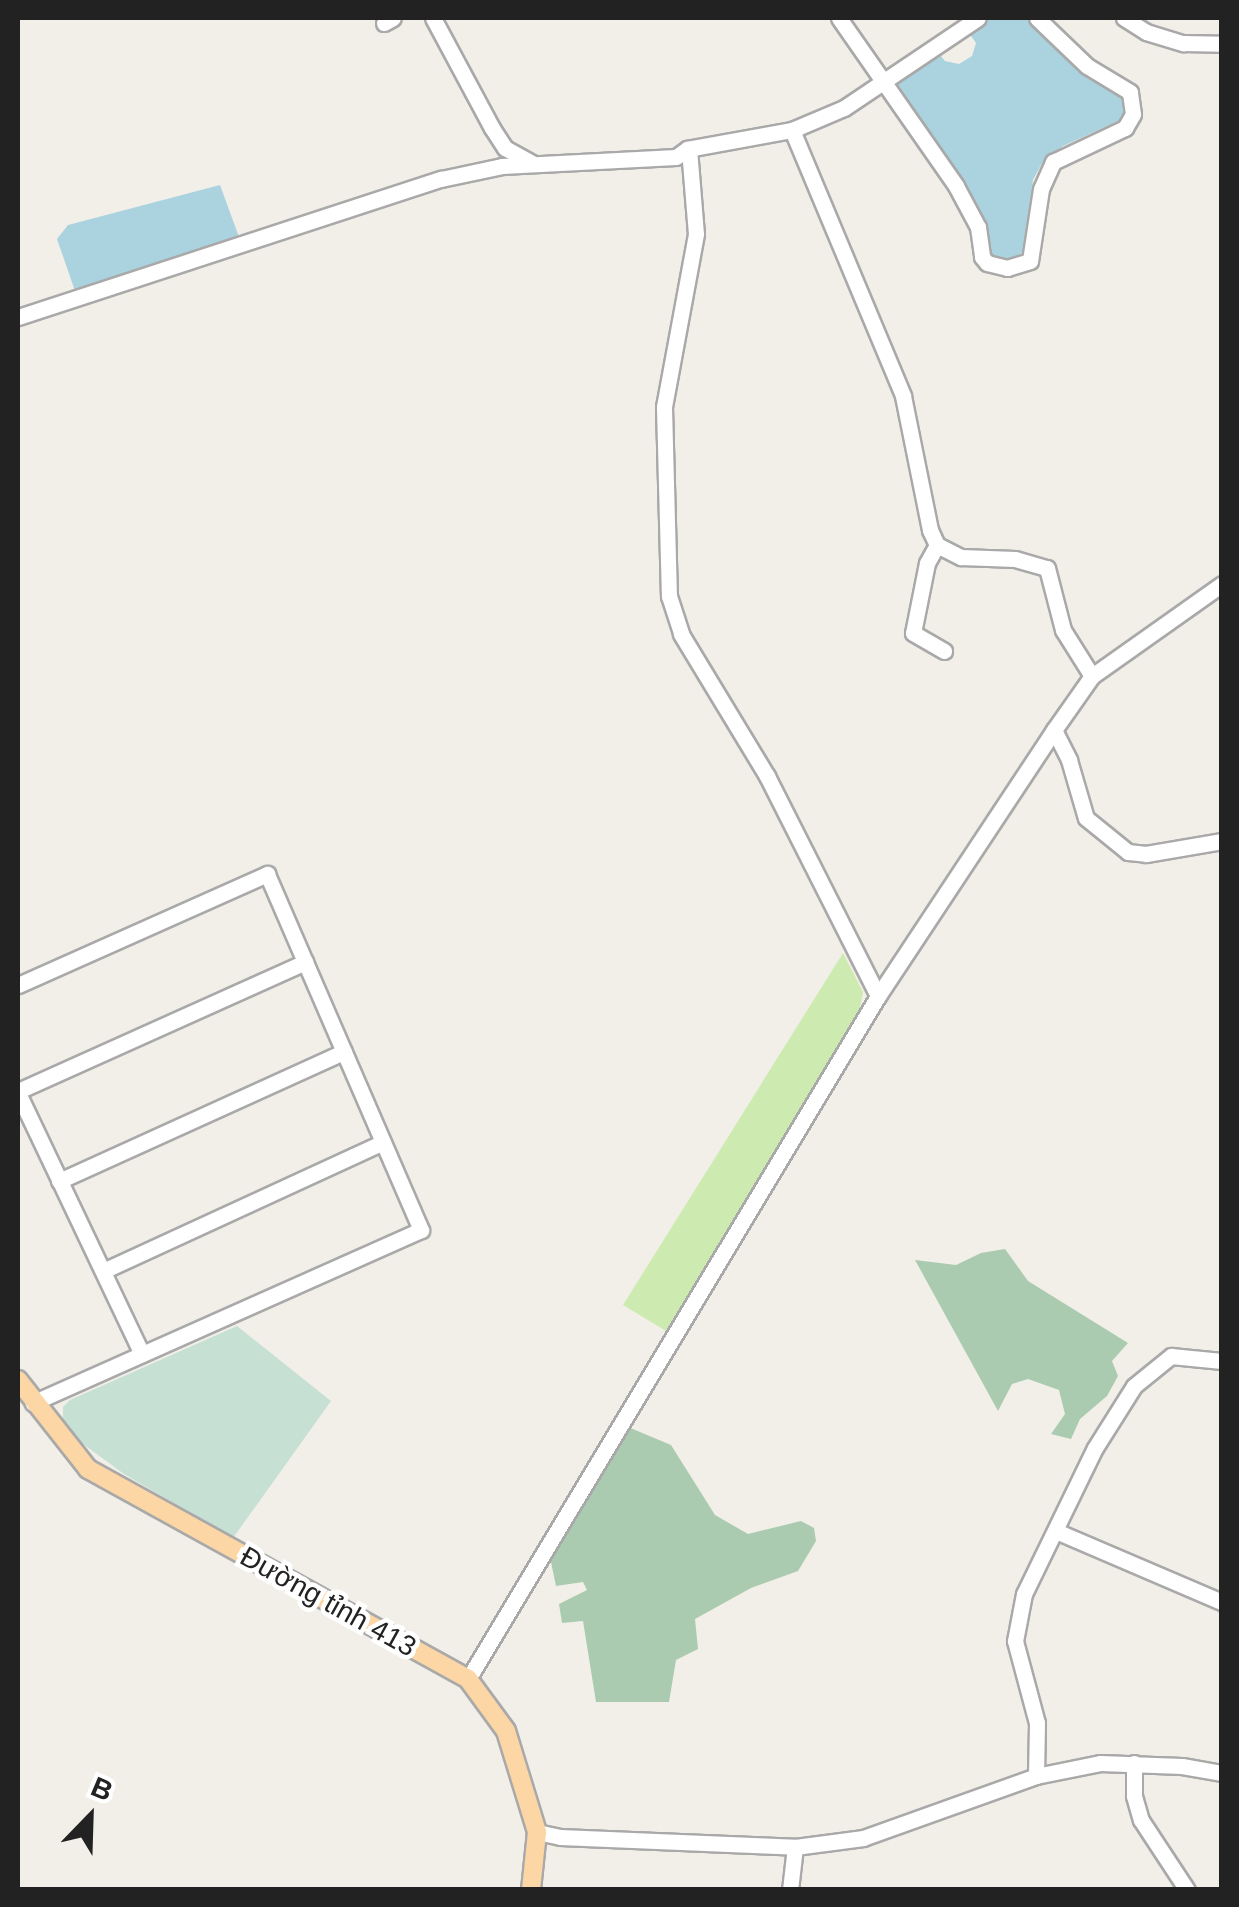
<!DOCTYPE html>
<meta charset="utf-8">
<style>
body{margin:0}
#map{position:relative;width:1239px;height:1907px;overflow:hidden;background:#f2efe9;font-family:Arial,sans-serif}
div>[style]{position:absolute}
.grass>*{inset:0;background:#cdebb0}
.wetland>*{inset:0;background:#c6e0d4}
.cemetery>*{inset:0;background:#aacbaf}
.water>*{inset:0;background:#aad3df}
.roads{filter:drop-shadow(2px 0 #a9a9a9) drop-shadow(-2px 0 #a9a9a9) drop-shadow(0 2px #a9a9a9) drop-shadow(0 -2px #a9a9a9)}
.minor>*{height:15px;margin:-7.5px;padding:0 7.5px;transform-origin:7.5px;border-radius:7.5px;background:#fff}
.major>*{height:18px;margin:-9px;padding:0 9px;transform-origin:9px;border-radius:9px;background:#fcd6a4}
span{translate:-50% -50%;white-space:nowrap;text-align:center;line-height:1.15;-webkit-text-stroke:9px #fff;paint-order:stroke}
.street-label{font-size:28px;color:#222}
.frame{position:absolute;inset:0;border:20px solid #222;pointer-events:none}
.north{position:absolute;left:40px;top:1767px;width:100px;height:100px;-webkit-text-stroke:8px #fff;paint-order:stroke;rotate:23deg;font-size:28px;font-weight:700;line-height:40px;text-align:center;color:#222}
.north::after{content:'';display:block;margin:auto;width:35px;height:45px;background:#222;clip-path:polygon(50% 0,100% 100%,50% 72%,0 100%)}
</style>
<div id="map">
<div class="grass">
<i style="clip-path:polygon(843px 953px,863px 992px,858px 1020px,666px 1331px,623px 1305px)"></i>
</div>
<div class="wetland">
<i style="clip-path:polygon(237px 1326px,331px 1401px,233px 1538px,124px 1474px,68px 1433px,63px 1421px,63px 1407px,70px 1400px)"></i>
</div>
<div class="cemetery">
<i style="clip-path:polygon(1005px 1249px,1028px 1281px,1128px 1343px,1112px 1361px,1118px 1376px,1107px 1396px,1080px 1419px,1071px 1439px,1051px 1434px,1065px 1414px,1059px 1390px,1028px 1379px,1012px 1384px,998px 1411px,915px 1260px,956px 1265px,981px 1253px)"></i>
<i style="clip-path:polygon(628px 1427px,671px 1445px,715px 1515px,748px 1534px,801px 1521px,814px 1528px,816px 1541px,798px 1571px,751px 1588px,695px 1619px,698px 1649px,676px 1660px,669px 1702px,596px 1702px,583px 1621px,562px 1623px,559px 1604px,587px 1590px,583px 1582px,556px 1586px,550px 1557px)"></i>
</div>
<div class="water">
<i style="clip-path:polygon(986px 18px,1033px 18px,1122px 87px,1127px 117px,1063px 146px,1042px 163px,1033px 180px,1023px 252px,1014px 259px,988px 261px,981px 227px,891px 86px,935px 49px,945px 61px,959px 64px,972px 56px,976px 43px,966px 29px)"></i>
<i style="clip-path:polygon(220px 185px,239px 237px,75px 291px,57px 239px,68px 225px)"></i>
</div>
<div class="roads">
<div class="minor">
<i style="left:433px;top:18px;width:125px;rotate:61.8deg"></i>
<i style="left:492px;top:128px;width:24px;rotate:57deg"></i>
<i style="left:505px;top:148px;width:31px;rotate:29deg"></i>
<i style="left:839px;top:18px;width:205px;rotate:55.1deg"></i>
<i style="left:956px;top:186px;width:47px;rotate:61.8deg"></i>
<i style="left:978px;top:227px;width:30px;rotate:82deg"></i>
<i style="left:982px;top:257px;width:8px;rotate:50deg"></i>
<i style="left:987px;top:263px;width:21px;rotate:14deg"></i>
<i style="left:1007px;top:268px;width:24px;rotate:-17deg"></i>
<i style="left:1030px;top:261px;width:73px;rotate:-81.3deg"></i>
<i style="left:1041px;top:189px;width:30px;rotate:-66deg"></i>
<i style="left:1053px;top:162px;width:80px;rotate:-25.3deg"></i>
<i style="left:1125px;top:128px;width:16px;rotate:-60deg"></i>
<i style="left:1133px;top:114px;width:22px;rotate:-98deg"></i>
<i style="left:1130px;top:92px;width:50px;rotate:-148.8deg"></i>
<i style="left:1087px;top:66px;width:69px;rotate:-136.2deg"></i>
<i style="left:1124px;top:18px;width:26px;rotate:32deg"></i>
<i style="left:1146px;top:32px;width:39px;rotate:17deg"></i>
<i style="left:1183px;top:43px;width:39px;rotate:1deg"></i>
<i style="left:384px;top:23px;width:10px;rotate:-29deg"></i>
<i style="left:792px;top:130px;width:288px;rotate:67.3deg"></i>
<i style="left:903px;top:396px;width:137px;rotate:78.6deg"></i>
<i style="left:930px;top:530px;width:17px;rotate:65deg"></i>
<i style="left:937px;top:545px;width:27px;rotate:27deg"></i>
<i style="left:961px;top:557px;width:54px;rotate:2.1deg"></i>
<i style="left:1015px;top:559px;width:33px;rotate:16deg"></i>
<i style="left:1047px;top:568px;width:64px;rotate:75.5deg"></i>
<i style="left:1063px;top:630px;width:54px;rotate:57.8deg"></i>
<i style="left:689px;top:149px;width:85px;rotate:85.3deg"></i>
<i style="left:696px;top:234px;width:176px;rotate:100.5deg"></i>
<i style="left:664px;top:407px;width:189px;rotate:88.5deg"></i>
<i style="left:669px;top:596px;width:40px;rotate:72deg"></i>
<i style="left:681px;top:634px;width:166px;rotate:58.8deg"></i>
<i style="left:767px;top:776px;width:246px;rotate:63.2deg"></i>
<i style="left:18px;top:317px;width:445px;rotate:-18.1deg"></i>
<i style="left:441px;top:179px;width:62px;rotate:-12deg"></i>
<i style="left:502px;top:166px;width:174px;rotate:-3deg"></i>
<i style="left:676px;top:157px;width:14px;rotate:-36deg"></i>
<i style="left:687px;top:149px;width:107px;rotate:-10.3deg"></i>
<i style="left:792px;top:130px;width:56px;rotate:-22.9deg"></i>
<i style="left:844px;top:108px;width:161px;rotate:-33.9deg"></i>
<i style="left:937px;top:545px;width:21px;rotate:119deg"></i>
<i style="left:927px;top:563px;width:71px;rotate:101.3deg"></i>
<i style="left:913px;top:633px;width:36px;rotate:30deg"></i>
<i style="left:1054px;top:730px;width:34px;rotate:63deg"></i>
<i style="left:1069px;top:760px;width:60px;rotate:73.7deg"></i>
<i style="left:1086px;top:818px;width:54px;rotate:39deg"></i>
<i style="left:1128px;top:852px;width:18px;rotate:6deg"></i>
<i style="left:1146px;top:854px;width:77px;rotate:-9.7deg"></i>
<i style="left:18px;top:985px;width:273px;rotate:-24deg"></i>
<i style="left:267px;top:874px;width:388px;rotate:66.6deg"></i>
<i style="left:421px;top:1230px;width:425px;rotate:156deg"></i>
<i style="left:18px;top:1091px;width:315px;rotate:-24.2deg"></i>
<i style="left:18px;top:1093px;width:289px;rotate:64.6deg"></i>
<i style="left:59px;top:1181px;width:313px;rotate:-24.4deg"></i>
<i style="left:103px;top:1271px;width:308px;rotate:-24.7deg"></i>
<i style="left:1056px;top:1531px;width:181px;rotate:23.2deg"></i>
<i style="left:468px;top:1679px;width:797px;rotate:-59.02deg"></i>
<i style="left:878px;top:996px;width:319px;rotate:-56.5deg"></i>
<i style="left:1054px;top:730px;width:66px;rotate:-54.9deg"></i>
<i style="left:1092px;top:676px;width:159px;rotate:-35.3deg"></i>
<i style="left:1134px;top:1763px;width:33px;rotate:90deg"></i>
<i style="left:1134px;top:1796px;width:25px;rotate:74deg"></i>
<i style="left:1141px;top:1820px;width:84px;rotate:56.7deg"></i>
<i style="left:1036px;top:1776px;width:65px;rotate:-11.5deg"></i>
<i style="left:1100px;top:1763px;width:82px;rotate:2.1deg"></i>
<i style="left:1182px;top:1766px;width:41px;rotate:9.9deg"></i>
<i style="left:537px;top:1832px;width:24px;rotate:12deg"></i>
<i style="left:560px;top:1837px;width:235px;rotate:2.4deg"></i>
<i style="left:795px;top:1847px;width:69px;rotate:-7.5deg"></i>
<i style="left:863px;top:1838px;width:184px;rotate:-19.7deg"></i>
<i style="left:1036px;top:1776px;width:53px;rotate:-88.9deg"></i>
<i style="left:1037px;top:1723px;width:85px;rotate:-105deg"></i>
<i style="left:1015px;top:1641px;width:48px;rotate:-79.2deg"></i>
<i style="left:1024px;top:1594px;width:162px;rotate:-64.1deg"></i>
<i style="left:1095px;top:1448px;width:73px;rotate:-57.8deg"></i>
<i style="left:1134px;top:1386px;width:48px;rotate:-39deg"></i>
<i style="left:1171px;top:1356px;width:51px;rotate:5.6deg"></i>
<i style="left:790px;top:1890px;width:43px;rotate:-83.4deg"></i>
</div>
<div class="major">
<i style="left:18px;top:1380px;width:113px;rotate:51.8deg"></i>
<i style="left:88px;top:1469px;width:434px;rotate:28.9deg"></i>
<i style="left:468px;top:1679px;width:64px;rotate:53.8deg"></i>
<i style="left:506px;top:1731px;width:106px;rotate:72.9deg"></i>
<i style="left:537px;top:1832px;width:58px;rotate:95.9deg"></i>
</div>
</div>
<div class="street-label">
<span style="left:328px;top:1602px;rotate:29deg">Đường tỉnh 413</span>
</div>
<div class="frame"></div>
<div class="north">B</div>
</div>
